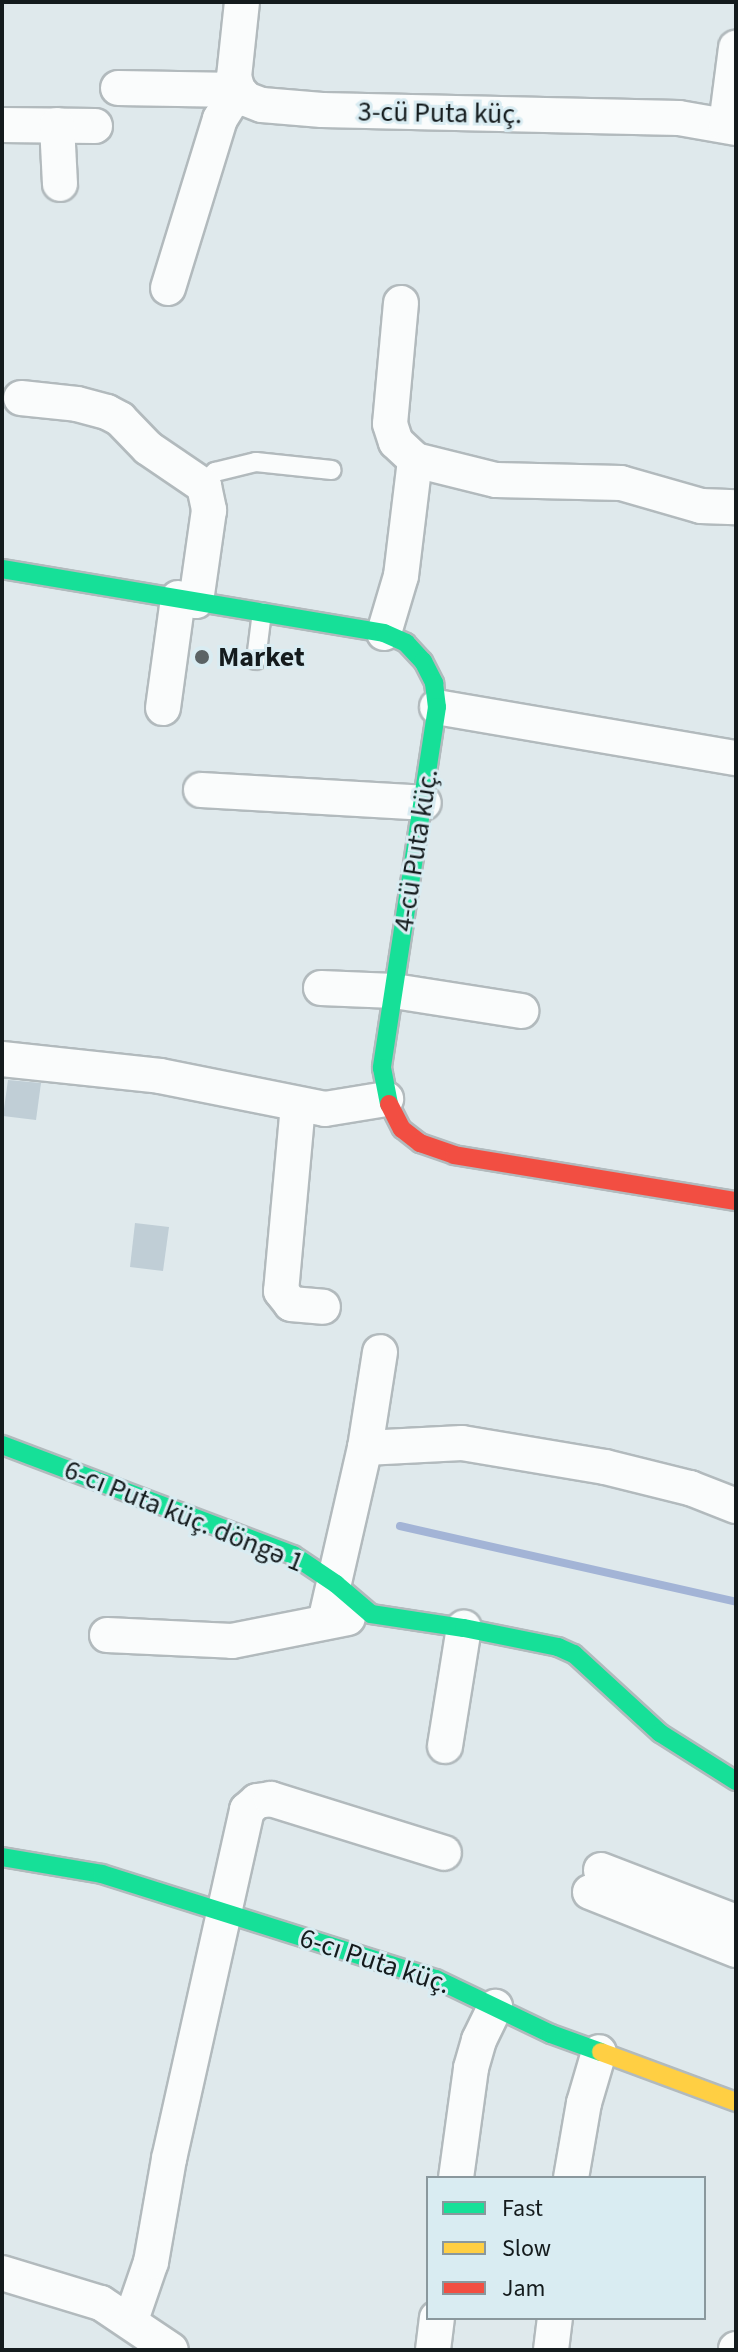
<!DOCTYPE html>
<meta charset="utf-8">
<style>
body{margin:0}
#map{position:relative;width:738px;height:2352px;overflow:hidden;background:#dfe9ec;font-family:"Source Sans 3",sans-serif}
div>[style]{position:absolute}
.stream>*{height:8px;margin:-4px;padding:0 4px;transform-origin:4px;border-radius:4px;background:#a3b4d6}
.building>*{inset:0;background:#c0ced6}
.roads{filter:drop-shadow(2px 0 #b2babd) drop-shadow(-2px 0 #b2babd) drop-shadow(0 2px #b2babd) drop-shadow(0 -2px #b2babd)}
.lane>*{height:18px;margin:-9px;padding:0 9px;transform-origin:9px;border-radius:9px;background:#fafcfc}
.street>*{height:34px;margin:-17px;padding:0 17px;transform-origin:17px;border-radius:17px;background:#fafcfc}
.fast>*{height:18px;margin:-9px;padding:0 9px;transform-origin:9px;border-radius:9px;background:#16e098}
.slow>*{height:18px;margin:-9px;padding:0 9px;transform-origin:9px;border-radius:9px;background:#ffcf43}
.jam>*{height:18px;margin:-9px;padding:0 9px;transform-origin:9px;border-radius:9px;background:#f24e42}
.dots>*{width:22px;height:22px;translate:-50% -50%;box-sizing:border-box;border:4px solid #d9ecf2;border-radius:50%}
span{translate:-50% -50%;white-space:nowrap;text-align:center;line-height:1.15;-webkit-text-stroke:6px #d9ecf2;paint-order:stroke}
.street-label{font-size:28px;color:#141b1d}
.poi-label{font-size:28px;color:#141b1d;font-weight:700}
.left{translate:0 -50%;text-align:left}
.frame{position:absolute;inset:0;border:4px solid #141b1d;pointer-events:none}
.legend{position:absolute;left:426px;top:2176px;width:280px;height:144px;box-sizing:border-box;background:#d9ecf2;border:2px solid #8a989d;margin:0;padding:10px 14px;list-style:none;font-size:24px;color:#141b1d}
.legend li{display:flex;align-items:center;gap:16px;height:40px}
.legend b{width:40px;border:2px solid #8a989d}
</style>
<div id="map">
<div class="stream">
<i style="left:400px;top:1526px;width:344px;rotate:12.7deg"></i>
</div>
<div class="building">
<i style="clip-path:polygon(8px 1080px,41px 1083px,36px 1120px,3px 1116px)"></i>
<i style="clip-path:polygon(135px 1223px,169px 1227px,163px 1271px,130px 1267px)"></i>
</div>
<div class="roads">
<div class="lane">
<i style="left:204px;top:486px;width:18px;rotate:-52deg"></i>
<i style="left:215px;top:472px;width:42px;rotate:-13.7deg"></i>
<i style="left:256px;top:462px;width:76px;rotate:6deg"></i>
<i style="left:256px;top:660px;width:48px;rotate:-82.9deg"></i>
</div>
<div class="street">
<i style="left:242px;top:2px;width:75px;rotate:96.1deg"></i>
<i style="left:234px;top:77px;width:14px;rotate:73deg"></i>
<i style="left:238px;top:90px;width:12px;rotate:48deg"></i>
<i style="left:246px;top:99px;width:17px;rotate:21deg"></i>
<i style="left:262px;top:105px;width:60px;rotate:4.8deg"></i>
<i style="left:322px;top:110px;width:357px;rotate:1.3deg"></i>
<i style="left:679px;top:118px;width:58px;rotate:10deg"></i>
<i style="left:118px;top:88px;width:120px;rotate:1deg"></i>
<i style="left:2px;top:125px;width:93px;rotate:0.6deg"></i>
<i style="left:57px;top:125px;width:59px;rotate:87.1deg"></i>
<i style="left:726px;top:125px;width:78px;rotate:-82.6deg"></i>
<i style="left:168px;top:288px;width:177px;rotate:-72.9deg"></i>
<i style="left:220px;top:119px;width:34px;rotate:-58deg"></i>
<i style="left:401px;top:303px;width:121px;rotate:95.2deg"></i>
<i style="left:390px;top:424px;width:19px;rotate:72deg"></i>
<i style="left:396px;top:442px;width:26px;rotate:43deg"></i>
<i style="left:21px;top:398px;width:56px;rotate:6.1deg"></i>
<i style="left:77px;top:404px;width:31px;rotate:15deg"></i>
<i style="left:107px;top:412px;width:15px;rotate:28deg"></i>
<i style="left:120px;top:419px;width:40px;rotate:46deg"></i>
<i style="left:148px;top:448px;width:68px;rotate:34.2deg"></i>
<i style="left:204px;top:486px;width:25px;rotate:78deg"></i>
<i style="left:209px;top:510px;width:92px;rotate:98.1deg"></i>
<i style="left:384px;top:633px;width:59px;rotate:-73.4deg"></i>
<i style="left:401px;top:576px;width:117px;rotate:-83.1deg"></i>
<i style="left:415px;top:460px;width:83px;rotate:13.9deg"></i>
<i style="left:496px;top:480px;width:125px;rotate:1.4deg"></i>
<i style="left:621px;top:483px;width:83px;rotate:16deg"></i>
<i style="left:701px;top:506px;width:35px;rotate:2deg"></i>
<i style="left:437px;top:707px;width:303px;rotate:9.7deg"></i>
<i style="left:163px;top:708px;width:111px;rotate:-82.2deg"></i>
<i style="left:201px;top:790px;width:223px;rotate:3.3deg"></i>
<i style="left:321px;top:988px;width:73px;rotate:2.4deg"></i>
<i style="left:394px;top:991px;width:129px;rotate:8.9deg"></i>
<i style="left:2px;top:1059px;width:159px;rotate:6.1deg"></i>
<i style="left:160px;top:1076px;width:168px;rotate:11.3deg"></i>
<i style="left:325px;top:1109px;width:62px;rotate:-9.3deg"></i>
<i style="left:298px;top:1105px;width:187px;rotate:95.2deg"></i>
<i style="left:281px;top:1291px;width:16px;rotate:52deg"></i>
<i style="left:291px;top:1304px;width:32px;rotate:5deg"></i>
<i style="left:365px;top:1448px;width:97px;rotate:-81.1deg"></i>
<i style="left:325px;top:1622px;width:179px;rotate:-77.1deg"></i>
<i style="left:365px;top:1448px;width:97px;rotate:-3deg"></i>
<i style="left:462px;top:1443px;width:145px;rotate:9.5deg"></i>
<i style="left:605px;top:1467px;width:88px;rotate:13.9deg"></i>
<i style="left:690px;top:1488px;width:49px;rotate:21.4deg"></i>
<i style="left:107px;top:1635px;width:125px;rotate:2.7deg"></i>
<i style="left:232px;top:1641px;width:118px;rotate:-11.2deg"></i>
<i style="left:445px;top:1746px;width:120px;rotate:-80.9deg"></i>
<i style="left:601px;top:1870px;width:145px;rotate:21.1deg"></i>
<i style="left:590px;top:1892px;width:157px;rotate:21.7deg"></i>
<i style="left:456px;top:2178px;width:111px;rotate:-82.2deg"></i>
<i style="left:471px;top:2068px;width:29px;rotate:-74deg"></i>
<i style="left:479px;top:2040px;width:37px;rotate:-64deg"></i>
<i style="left:571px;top:2178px;width:76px;rotate:-80.2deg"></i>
<i style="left:584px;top:2103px;width:53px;rotate:-73.6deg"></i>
<i style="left:2px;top:2273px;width:103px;rotate:16.9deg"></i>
<i style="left:101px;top:2303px;width:84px;rotate:33.9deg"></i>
<i style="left:131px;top:2320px;width:61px;rotate:-71deg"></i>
<i style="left:151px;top:2262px;width:105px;rotate:-80.1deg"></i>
<i style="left:169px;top:2159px;width:358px;rotate:-77.4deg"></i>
<i style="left:247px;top:1810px;width:13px;rotate:-42deg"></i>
<i style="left:257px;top:1801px;width:14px;rotate:-8deg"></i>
<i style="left:271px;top:1799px;width:181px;rotate:17.3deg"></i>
<i style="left:433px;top:2350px;width:32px;rotate:-83deg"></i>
<i style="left:551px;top:2350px;width:32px;rotate:-83deg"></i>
<i style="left:736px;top:2350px;width:1px;rotate:-90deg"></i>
</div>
<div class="fast">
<i style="left:2px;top:569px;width:387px;rotate:9.5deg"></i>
<i style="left:384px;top:633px;width:24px;rotate:24deg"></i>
<i style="left:406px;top:643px;width:25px;rotate:47deg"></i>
<i style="left:423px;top:661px;width:25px;rotate:63deg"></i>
<i style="left:434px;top:683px;width:24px;rotate:83deg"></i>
<i style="left:437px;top:707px;width:365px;rotate:98.7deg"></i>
<i style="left:382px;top:1068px;width:37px;rotate:79deg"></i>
<i style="left:2px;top:1445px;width:311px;rotate:20.7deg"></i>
<i style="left:293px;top:1555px;width:52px;rotate:34deg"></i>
<i style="left:336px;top:1584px;width:46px;rotate:40.6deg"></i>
<i style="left:371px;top:1614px;width:94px;rotate:8.6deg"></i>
<i style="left:464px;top:1628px;width:96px;rotate:11.4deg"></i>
<i style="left:558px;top:1647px;width:17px;rotate:24deg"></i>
<i style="left:574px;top:1654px;width:117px;rotate:42.6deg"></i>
<i style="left:660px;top:1733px;width:90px;rotate:32.3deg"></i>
<i style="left:2px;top:1857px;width:101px;rotate:9.6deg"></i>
<i style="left:102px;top:1874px;width:350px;rotate:17.5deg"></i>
<i style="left:436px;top:1979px;width:127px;rotate:25.6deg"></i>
<i style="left:551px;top:2034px;width:53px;rotate:19.8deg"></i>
</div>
<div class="slow">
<i style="left:601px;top:2052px;width:144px;rotate:20.3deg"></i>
</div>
<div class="jam">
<i style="left:389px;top:1104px;width:28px;rotate:63deg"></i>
<i style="left:402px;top:1129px;width:23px;rotate:38deg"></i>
<i style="left:420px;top:1143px;width:36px;rotate:19deg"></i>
<i style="left:454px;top:1155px;width:286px;rotate:9.3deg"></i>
</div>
</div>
<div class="dots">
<i style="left:202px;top:657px;background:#5b6365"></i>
</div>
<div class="street-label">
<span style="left:440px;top:113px;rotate:1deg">3-cü Puta küç.</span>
<span style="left:416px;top:850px;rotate:-81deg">4-cü Puta küç.</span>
<span style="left:184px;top:1516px;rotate:22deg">6-cı Puta küç. döngə 1</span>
<span style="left:375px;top:1961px;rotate:18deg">6-cı Puta küç.</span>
</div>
<div class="poi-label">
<span class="left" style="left:218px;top:657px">Market</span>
</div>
<div class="frame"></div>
<ul class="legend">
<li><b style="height:10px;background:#16e098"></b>Fast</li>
<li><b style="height:10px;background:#ffcf43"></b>Slow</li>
<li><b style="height:10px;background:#f24e42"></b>Jam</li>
</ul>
</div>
